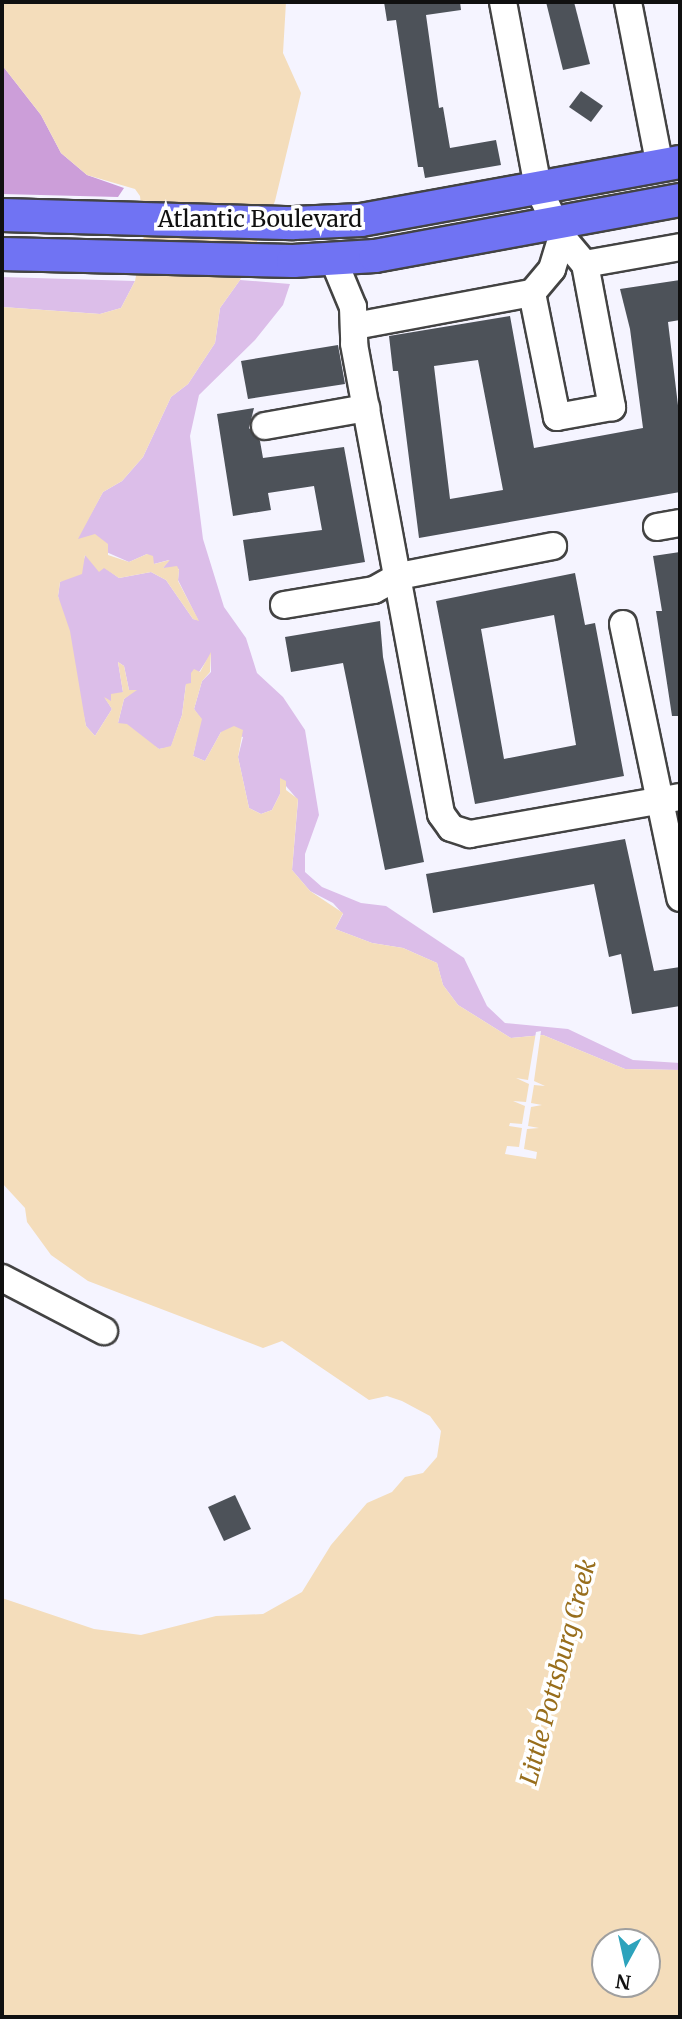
<!DOCTYPE html>
<style>
body{margin:0}
#map{position:relative;width:682px;height:2019px;overflow:hidden;background:#f5f4ff;font-family:Merriweather,serif}
div>[style]{position:absolute}
.green>*{inset:0;background:#dcbee9}
.forest>*{inset:0;background:#cc9ed9}
.water>*{inset:0;background:#f4ddbb}
.pier>*{inset:0;background:#f5f4ff}
.building>*{inset:0;background:#4d5259}
.roads{filter:drop-shadow(2px 0 #434343) drop-shadow(-2px 0 #434343) drop-shadow(0 2px #434343) drop-shadow(0 -2px #434343)}
.minor>*{height:26px;margin:-13px;padding:0 13px;transform-origin:13px;border-radius:13px;background:#fff}
.major>*{height:32px;margin:-16px;padding:0 16px;transform-origin:16px;border-radius:16px;background:#7073f3}
span{translate:-50% -50%;white-space:nowrap;text-align:center;line-height:1.15;-webkit-text-stroke:7px #fff;paint-order:stroke}
.street-label{font-size:23px;color:#101010}
.water-label{font-size:24px;color:#986e1c;font-style:italic}
.frame{position:absolute;inset:0;border:4px solid #101010;pointer-events:none}
.north{position:absolute;left:591px;top:1928px;width:70px;height:70px;box-sizing:border-box;background:#fff;border:2px solid #9f9f9f;border-radius:50%;rotate:188deg;font-size:19px;font-weight:700;line-height:28px;text-align:center;color:#101010}
.north::after{content:'';display:block;margin:auto;width:24px;height:32px;background:#2da3bc;clip-path:polygon(50% 0,100% 100%,50% 72%,0 100%)}
</style>
<div id="map">
<div class="green">
<i style="clip-path:polygon(2px 277px,135px 281px,121px 308px,100px 314px,2px 307px)"></i>
<i style="clip-path:polygon(240px 280px,290px 284px,283px 305px,255px 340px,199px 395px,190px 436px,203px 539px,224px 607px,246px 638px,257px 673px,283px 697px,305px 730px,319px 815px,305px 854px,305px 872px,322px 887px,361px 903px,386px 906px,464px 958px,487px 1006px,505px 1023px,568px 1029px,633px 1060px,680px 1063px,680px 1070px,625px 1069px,543px 1035px,511px 1038px,458px 1005px,443px 985px,437px 963px,403px 948px,372px 943px,335px 929px,343px 914px,333px 903px,310px 891px,292px 870px,298px 800px,280px 779px,280px 794px,272px 810px,261px 814px,249px 808px,238px 757px,243px 737px,221px 732px,205px 761px,193px 756px,201px 719px,194px 709px,202px 681px,211px 672px,211px 654px,191px 684px,186px 684px,182px 715px,171px 747px,159px 749px,118px 723px,124px 699px,135px 690px,129px 690px,124px 666px,118px 662px,123px 692px,111px 702px,105px 698px,112px 709px,95px 736px,86px 726px,58px 596px,60px 582px,81px 566px,86px 554px,119px 578px,151px 572px,166px 580px,193px 619px,198px 620px,178px 580px,179px 569px,163px 568px,169px 560px,154px 564px,147px 554px,129px 562px,77px 539px,103px 492px,122px 481px,143px 457px,171px 397px,188px 384px,215px 343px,220px 308px)"></i>
</div>
<div class="forest">
<i style="clip-path:polygon(2px 65px,41px 115px,61px 153px,87px 175px,124px 188px,118px 197px,2px 194px)"></i>
</div>
<div class="water">
<i style="clip-path:polygon(evenodd,2px 2px,286px 2px,283px 53px,301px 93px,275px 201px,240px 280px,220px 308px,215px 343px,188px 384px,171px 397px,143px 457px,122px 481px,103px 492px,78px 539px,95px 534px,108px 544px,108px 555px,129px 562px,147px 554px,153px 556px,154px 564px,170px 560px,163px 568px,177px 566px,179px 570px,178px 581px,199px 621px,193px 619px,166px 580px,151px 572px,119px 578px,104px 568px,99px 572px,85px 555px,82px 574px,60px 582px,58px 596px,70px 631px,86px 726px,95px 736px,112px 709px,104px 697px,111px 701px,111px 694px,123px 692px,118px 662px,124px 666px,129px 690px,137px 690px,124px 699px,118px 723px,127px 724px,159px 749px,171px 746px,182px 715px,186px 684px,191px 683px,191px 673px,194px 669px,200px 672px,211px 652px,210px 672px,202px 681px,194px 709px,202px 719px,193px 756px,205px 761px,221px 732px,234px 726px,243px 730px,238px 757px,249px 808px,261px 814px,272px 810px,280px 794px,280px 778px,286px 781px,286px 790px,298px 799px,292px 870px,310px 891px,343px 913px,335px 929px,372px 943px,403px 948px,437px 963px,443px 985px,458px 1005px,511px 1038px,543px 1035px,625px 1069px,680px 1070px,680px 2017px,2px 2017px,2px 1598px,94px 1629px,141px 1635px,216px 1616px,263px 1614px,302px 1592px,331px 1545px,367px 1503px,392px 1492px,405px 1477px,423px 1473px,437px 1457px,441px 1431px,430px 1416px,402px 1401px,387px 1396px,369px 1400px,282px 1341px,263px 1348px,88px 1281px,51px 1255px,27px 1222px,25px 1208px,2px 1183px,2px 307px,100px 314px,121px 308px,135px 281px,144px 235px,140px 196px,135px 189px,87px 175px,61px 153px,41px 115px,2px 65px,2px 2px,605px 1942px,647px 1942px,647px 1984px,605px 1984px,605px 1942px)"></i>
</div>
<div class="pier">
<i style="clip-path:polygon(541px 1031px,534px 1081px,545px 1086px,534px 1085px,531px 1103px,542px 1105px,531px 1107px,528px 1126px,539px 1128px,527px 1129px,524px 1149px,537px 1152px,536px 1159px,505px 1154px,507px 1146px,519px 1147px,522px 1128px,509px 1126px,510px 1123px,522px 1124px,525px 1106px,513px 1101px,526px 1102px,529px 1084px,516px 1078px,528px 1080px,536px 1032px)"></i>
</div>
<div class="building">
<i style="clip-path:polygon(384px 2px,460px 2px,461px 10px,426px 15px,439px 108px,443px 107px,450px 148px,496px 140px,501px 165px,425px 178px,423px 167px,418px 167px,396px 20px,387px 21px)"></i>
<i style="clip-path:polygon(546px 2px,574px 2px,590px 64px,563px 70px)"></i>
<i style="clip-path:polygon(581px 91px,603px 106px,591px 122px,569px 107px)"></i>
<i style="clip-path:polygon(evenodd,680px 280px,680px 320px,668px 322px,680px 422px,680px 492px,419px 538px,398px 371px,393px 371px,389px 336px,510px 316px,534px 448px,643px 428px,630px 329px,620px 289px,680px 280px,478px 360px,503px 490px,450px 499px,434px 366px,478px 360px)"></i>
<i style="clip-path:polygon(338px 345px,345px 384px,248px 399px,241px 361px)"></i>
<i style="clip-path:polygon(254px 408px,249px 428px,260px 441px,263px 458px,344px 447px,365px 562px,249px 581px,243px 540px,322px 530px,314px 486px,268px 493px,271px 510px,233px 516px,217px 414px)"></i>
<i style="clip-path:polygon(680px 552px,680px 716px,672px 716px,656px 611px,662px 611px,653px 556px)"></i>
<i style="clip-path:polygon(evenodd,575px 573px,585px 625px,595px 623px,624px 776px,475px 804px,436px 601px,575px 573px,554px 615px,576px 745px,504px 759px,481px 629px,554px 615px)"></i>
<i style="clip-path:polygon(380px 621px,383px 657px,424px 862px,385px 870px,343px 663px,291px 672px,285px 637px)"></i>
<i style="clip-path:polygon(625px 839px,654px 971px,680px 967px,680px 1006px,632px 1014px,621px 954px,609px 957px,594px 884px,433px 913px,426px 874px)"></i>
<i style="clip-path:polygon(235px 1495px,251px 1529px,224px 1541px,208px 1507px)"></i>
</div>
<div class="roads">
<div class="minor">
<i style="left:503px;top:2px;width:189px;rotate:79.3deg"></i>
<i style="left:538px;top:188px;width:55px;rotate:63.9deg"></i>
<i style="left:628px;top:2px;width:167px;rotate:79deg"></i>
<i style="left:333px;top:259px;width:52px;rotate:67.4deg"></i>
<i style="left:353px;top:307px;width:37px;rotate:88deg"></i>
<i style="left:354px;top:344px;width:478px;rotate:79.5deg"></i>
<i style="left:441px;top:814px;width:17px;rotate:54deg"></i>
<i style="left:451px;top:828px;width:20px;rotate:18deg"></i>
<i style="left:470px;top:834px;width:213px;rotate:-10deg"></i>
<i style="left:585px;top:264px;width:97px;rotate:-10.1deg"></i>
<i style="left:355px;top:326px;width:180px;rotate:-10.6deg"></i>
<i style="left:532px;top:293px;width:31px;rotate:-50deg"></i>
<i style="left:552px;top:269px;width:34px;rotate:-73deg"></i>
<i style="left:562px;top:237px;width:35px;rotate:50deg"></i>
<i style="left:585px;top:264px;width:146px;rotate:79.3deg"></i>
<i style="left:612px;top:407px;width:56px;rotate:169.7deg"></i>
<i style="left:557px;top:417px;width:126px;rotate:-101.4deg"></i>
<i style="left:265px;top:426px;width:103px;rotate:-10.1deg"></i>
<i style="left:657px;top:527px;width:23px;rotate:-10deg"></i>
<i style="left:284px;top:605px;width:91px;rotate:-9.5deg"></i>
<i style="left:374px;top:590px;width:29px;rotate:-29deg"></i>
<i style="left:399px;top:576px;width:157px;rotate:-11deg"></i>
<i style="left:623px;top:624px;width:280px;rotate:78.2deg"></i>
<i style="left:2px;top:1278px;width:115px;rotate:27.5deg"></i>
</div>
<div class="major">
<i style="left:2px;top:215px;width:292px;rotate:1.6deg"></i>
<i style="left:294px;top:223px;width:67px;rotate:-2.6deg"></i>
<i style="left:361px;top:220px;width:324px;rotate:-10.3deg"></i>
<i style="left:2px;top:254px;width:291px;rotate:1.4deg"></i>
<i style="left:293px;top:261px;width:82px;rotate:-3.5deg"></i>
<i style="left:375px;top:256px;width:310px;rotate:-10.4deg"></i>
</div>
</div>
<div class="street-label">
<span style="left:260px;top:219px">Atlantic Boulevard</span>
</div>
<div class="water-label">
<span style="left:558px;top:1672px;rotate:-75deg">Little Pottsburg Creek</span>
</div>
<div class="frame"></div>
<div class="north">N</div>
</div>
